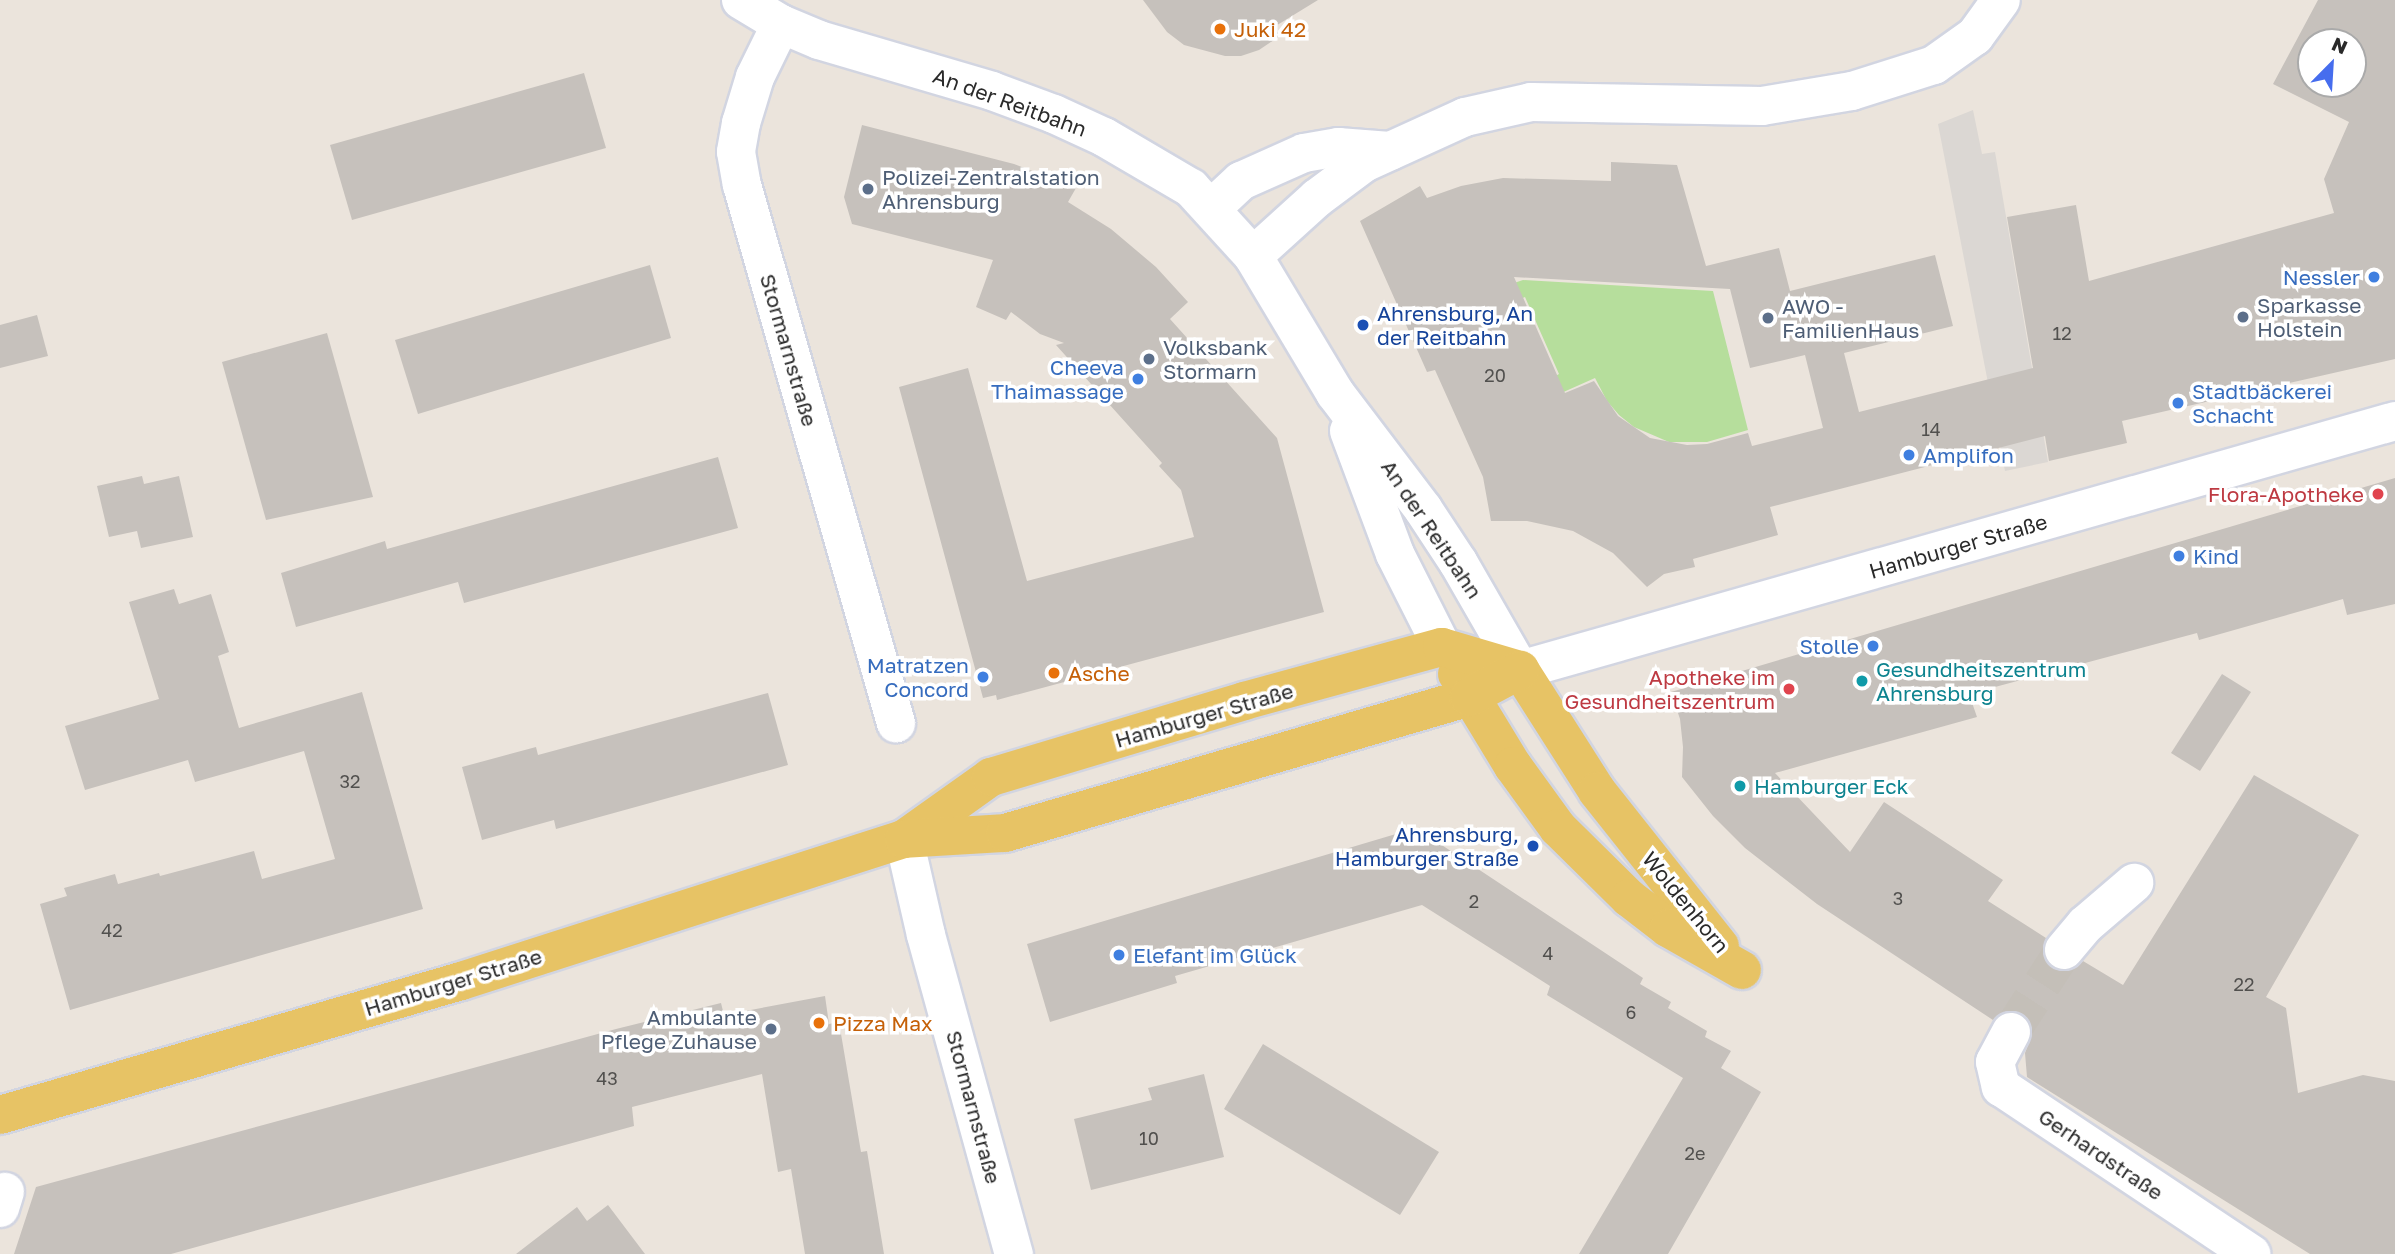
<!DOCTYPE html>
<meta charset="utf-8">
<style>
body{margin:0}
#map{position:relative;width:2395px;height:1254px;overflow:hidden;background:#ebe4dc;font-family:"Golos Text",sans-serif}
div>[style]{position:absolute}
.green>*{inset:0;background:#b6de9c}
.plaza>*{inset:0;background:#dbd7d3}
.building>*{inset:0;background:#c6c1bc}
.minor-tunnel>*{height:38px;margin-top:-19px;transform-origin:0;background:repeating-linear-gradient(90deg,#c4bfb8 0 38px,transparent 0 57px)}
.roads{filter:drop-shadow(2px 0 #d2d5e1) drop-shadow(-2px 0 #d2d5e1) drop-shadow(0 2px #d2d5e1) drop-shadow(0 -2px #d2d5e1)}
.minor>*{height:38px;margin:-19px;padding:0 19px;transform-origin:19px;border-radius:19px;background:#fff}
.major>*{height:38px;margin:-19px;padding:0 19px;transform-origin:19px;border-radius:19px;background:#e7c365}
.dots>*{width:19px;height:19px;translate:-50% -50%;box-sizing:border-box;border:4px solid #fff;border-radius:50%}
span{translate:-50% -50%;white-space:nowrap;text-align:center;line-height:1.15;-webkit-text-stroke:7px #fff;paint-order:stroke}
.number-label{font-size:18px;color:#51504e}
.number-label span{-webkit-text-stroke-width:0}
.food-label{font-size:21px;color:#c56008}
.left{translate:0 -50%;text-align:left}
.street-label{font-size:21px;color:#2a2a2a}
.service-label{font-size:21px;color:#4e5e75}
.right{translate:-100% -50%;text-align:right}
.shop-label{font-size:21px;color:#366cbe}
.transit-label{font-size:21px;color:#164399}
.health-label{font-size:21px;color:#be3a42}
.culture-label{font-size:21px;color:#0d838f}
.north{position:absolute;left:2297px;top:28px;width:70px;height:70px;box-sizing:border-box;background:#fff;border:2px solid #aaa;border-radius:50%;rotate:24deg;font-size:19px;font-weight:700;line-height:28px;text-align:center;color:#2a2a2a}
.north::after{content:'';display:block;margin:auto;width:24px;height:32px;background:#466dee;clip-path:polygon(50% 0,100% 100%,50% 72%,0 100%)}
</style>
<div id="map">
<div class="green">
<i style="clip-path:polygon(1523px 280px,1713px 291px,1748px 430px,1707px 442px,1669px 442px,1634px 427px,1619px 415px,1607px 401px,1595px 378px,1559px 394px,1552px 378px,1559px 374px,1525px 297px,1518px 300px,1511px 284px)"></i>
</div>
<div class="plaza">
<i style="clip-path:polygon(1973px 110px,1982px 154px,1995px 152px,2048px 462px,2005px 471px,1938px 124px)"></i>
</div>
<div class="building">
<i style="clip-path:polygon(1143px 0,1318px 0,1274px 27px,1280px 36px,1259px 50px,1241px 56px,1225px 56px,1184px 45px,1167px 32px)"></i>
<i style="clip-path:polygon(evenodd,2318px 0,2395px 0,2395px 359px,2122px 421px,2127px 443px,2049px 461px,2045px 436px,1770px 507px,1778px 535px,1693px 559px,1695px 567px,1664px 574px,1647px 587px,1613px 553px,1573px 531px,1527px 521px,1491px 521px,1483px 477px,1435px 370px,1427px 372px,1360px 221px,1420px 186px,1427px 198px,1461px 186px,1503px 178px,1611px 181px,1611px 162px,1677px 165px,1706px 266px,1779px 248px,1790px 291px,1935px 255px,1953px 326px,1844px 353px,1859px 412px,2033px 368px,2007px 217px,2076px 205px,2089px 281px,2334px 213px,2324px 179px,2349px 122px,2273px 84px,2318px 0,2311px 42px,2353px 42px,2353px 84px,2311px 84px,2311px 42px,2318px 0,1514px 277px,1730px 289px,1750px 368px,1805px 355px,1823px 428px,1752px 446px,1748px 433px,1707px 444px,1687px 445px,1650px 438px,1618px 416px,1594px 381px,1565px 393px,1514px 277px)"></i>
<i style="clip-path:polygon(584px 73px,606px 148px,352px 220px,330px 145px)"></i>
<i style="clip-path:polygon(862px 125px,1014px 164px,1076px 188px,1068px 202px,1111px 229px,1156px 267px,1188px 302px,1170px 319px,1277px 438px,1324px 612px,997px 700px,996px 695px,983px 698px,899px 387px,968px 368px,1027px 581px,1194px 537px,1181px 490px,1159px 466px,1162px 463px,1056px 345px,1064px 343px,1040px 334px,1011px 312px,1006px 320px,976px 307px,993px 260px,852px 224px,844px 197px)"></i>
<i style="clip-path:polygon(650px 265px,671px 338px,418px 414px,395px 340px)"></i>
<i style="clip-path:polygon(37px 315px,48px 356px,0 368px,0 325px)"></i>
<i style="clip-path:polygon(327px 333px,373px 497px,266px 520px,222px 362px)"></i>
<i style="clip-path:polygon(718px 457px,738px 528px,464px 603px,458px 582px,296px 627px,281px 573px,385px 541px,387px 549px)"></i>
<i style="clip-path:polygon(142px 476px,144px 484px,179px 476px,193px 537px,141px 548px,137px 531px,109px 537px,97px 486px)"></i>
<i style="clip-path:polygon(2395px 478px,2395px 604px,2347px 615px,2343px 599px,2199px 640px,2197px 633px,1969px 694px,1977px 717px,1775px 773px,1850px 852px,1884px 802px,2003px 880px,1988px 901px,2046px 938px,2043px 957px,2051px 967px,2060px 971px,2071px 971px,2083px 961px,2123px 985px,2254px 775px,2359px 835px,2266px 997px,2286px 1008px,2298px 1093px,2363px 1075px,2395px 1081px,2395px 1254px,2310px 1254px,2027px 1077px,2025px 1053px,2033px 1031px,2029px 1020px,2022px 1013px,2010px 1010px,1993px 1020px,1817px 904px,1745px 848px,1713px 816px,1682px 777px,1683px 747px,1680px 719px,1671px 692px)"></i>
<i style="clip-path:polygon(174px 589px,179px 604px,211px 594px,229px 652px,218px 656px,239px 728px,362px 692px,423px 909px,70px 1010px,40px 904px,67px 896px,64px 888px,115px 874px,118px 884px,159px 873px,160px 876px,254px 851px,262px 879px,335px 859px,304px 751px,195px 782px,188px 760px,85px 790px,65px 726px,159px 699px,129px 602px)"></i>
<i style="clip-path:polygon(2222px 674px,2251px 692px,2200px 771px,2171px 753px)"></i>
<i style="clip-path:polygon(768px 693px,788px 765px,556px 829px,554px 820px,482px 840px,462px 767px,536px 747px,538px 755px)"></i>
<i style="clip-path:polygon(1416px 828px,1643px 978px,1640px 984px,1671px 1002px,1668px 1008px,1707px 1031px,1705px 1037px,1731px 1051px,1721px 1068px,1761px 1092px,1668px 1254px,1579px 1254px,1683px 1078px,1547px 995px,1550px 986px,1422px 905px,1175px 976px,1177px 983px,1050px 1022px,1027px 944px)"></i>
<i style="clip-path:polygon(825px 996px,829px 1024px,839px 1022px,861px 1152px,867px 1151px,884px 1254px,805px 1254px,791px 1169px,778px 1172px,762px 1074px,632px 1107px,634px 1126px,171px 1254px,14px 1254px,36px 1187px,616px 1029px,721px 1003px,724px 1015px)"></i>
<i style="clip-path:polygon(1263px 1044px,1439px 1152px,1400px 1215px,1224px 1109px)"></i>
<i style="clip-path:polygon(1204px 1074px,1224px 1157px,1091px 1190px,1074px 1119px,1152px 1100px,1148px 1088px)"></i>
<i style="clip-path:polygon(608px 1205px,645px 1254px,516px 1254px,577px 1207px,587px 1221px)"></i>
</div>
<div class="minor-tunnel">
<i style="left:2011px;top:1032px;width:98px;rotate:-57.1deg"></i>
</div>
<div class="roads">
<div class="minor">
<i style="left:741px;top:0;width:47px;rotate:31deg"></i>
<i style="left:781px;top:24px;width:41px;rotate:22.8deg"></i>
<i style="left:819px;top:40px;width:180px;rotate:16.4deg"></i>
<i style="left:992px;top:91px;width:66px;rotate:20.4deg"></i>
<i style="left:1054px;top:114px;width:55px;rotate:24.7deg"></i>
<i style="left:1104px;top:137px;width:101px;rotate:30.4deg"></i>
<i style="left:1191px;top:188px;width:92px;rotate:47.6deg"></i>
<i style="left:1253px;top:256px;width:160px;rotate:59.1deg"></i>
<i style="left:1335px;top:393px;width:146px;rotate:52.8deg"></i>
<i style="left:1423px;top:509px;width:64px;rotate:56.6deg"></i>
<i style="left:1458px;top:562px;width:125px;rotate:60.1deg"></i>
<i style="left:1520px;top:670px;width:910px;rotate:-15.88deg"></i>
<i style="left:781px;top:24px;width:59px;rotate:116.1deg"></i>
<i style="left:755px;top:77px;width:48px;rotate:106.9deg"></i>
<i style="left:741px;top:123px;width:29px;rotate:100deg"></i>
<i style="left:736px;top:152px;width:34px;rotate:80deg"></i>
<i style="left:742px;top:185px;width:560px;rotate:74.03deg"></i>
<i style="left:1212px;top:208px;width:40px;rotate:-43deg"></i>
<i style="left:1241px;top:181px;width:69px;rotate:-24deg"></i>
<i style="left:1304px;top:153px;width:35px;rotate:-10deg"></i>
<i style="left:1338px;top:147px;width:52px;rotate:4.4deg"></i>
<i style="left:1253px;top:256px;width:86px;rotate:-42.2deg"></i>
<i style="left:1317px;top:198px;width:59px;rotate:-36.7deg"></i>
<i style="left:1364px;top:163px;width:111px;rotate:-24.5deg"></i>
<i style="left:1465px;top:117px;width:68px;rotate:-12.8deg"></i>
<i style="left:1531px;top:102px;width:231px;rotate:1deg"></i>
<i style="left:1762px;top:106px;width:91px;rotate:-9.5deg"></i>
<i style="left:1852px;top:91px;width:86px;rotate:-17.6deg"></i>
<i style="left:1934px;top:65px;width:50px;rotate:-35.3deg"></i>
<i style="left:1975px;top:36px;width:44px;rotate:-54.2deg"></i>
<i style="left:1349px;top:431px;width:131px;rotate:69.5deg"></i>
<i style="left:1395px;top:554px;width:104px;rotate:63.2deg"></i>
<i style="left:904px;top:839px;width:98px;rotate:77.1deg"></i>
<i style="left:926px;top:935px;width:331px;rotate:74.6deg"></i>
<i style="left:2064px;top:950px;width:33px;rotate:-50deg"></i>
<i style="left:2085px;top:925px;width:65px;rotate:-40.6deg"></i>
<i style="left:2011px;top:1032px;width:34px;rotate:118deg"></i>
<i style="left:1995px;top:1062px;width:26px;rotate:77deg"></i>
<i style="left:2001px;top:1087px;width:301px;rotate:33.7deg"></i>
<i style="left:0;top:1208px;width:17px;rotate:-73deg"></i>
</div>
<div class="major">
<i style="left:1520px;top:670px;width:143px;rotate:57.5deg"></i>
<i style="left:1597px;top:791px;width:198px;rotate:51.6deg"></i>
<i style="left:1457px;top:674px;width:108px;rotate:58.7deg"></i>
<i style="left:1513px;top:766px;width:77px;rotate:54deg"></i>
<i style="left:1558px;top:828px;width:100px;rotate:44.6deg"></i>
<i style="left:1629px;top:898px;width:49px;rotate:37.6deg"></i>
<i style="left:1668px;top:928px;width:85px;rotate:29.6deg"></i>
<i style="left:904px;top:839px;width:107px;rotate:-35.5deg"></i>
<i style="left:991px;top:777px;width:264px;rotate:-16.7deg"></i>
<i style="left:1244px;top:701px;width:205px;rotate:-15.3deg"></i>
<i style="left:1442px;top:647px;width:81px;rotate:16.4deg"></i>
<i style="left:0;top:1115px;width:480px;rotate:-16.2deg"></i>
<i style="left:461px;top:981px;width:465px;rotate:-17.8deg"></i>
<i style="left:904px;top:839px;width:101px;rotate:-3.4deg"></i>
<i style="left:1005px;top:833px;width:484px;rotate:-16.3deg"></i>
<i style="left:1469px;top:697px;width:58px;rotate:-27.9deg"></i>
</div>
</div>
<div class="dots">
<i style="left:1220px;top:29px;background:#e8710a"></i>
<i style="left:868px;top:189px;background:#5c6f8a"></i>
<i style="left:2374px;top:277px;background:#3f7fe0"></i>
<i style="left:2243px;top:317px;background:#5c6f8a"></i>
<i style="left:1768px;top:318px;background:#5c6f8a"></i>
<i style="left:1363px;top:325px;background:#1a4fb4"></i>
<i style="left:1149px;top:359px;background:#5c6f8a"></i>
<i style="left:1138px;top:379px;background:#3f7fe0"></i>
<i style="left:2178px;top:403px;background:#3f7fe0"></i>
<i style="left:1909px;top:455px;background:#3f7fe0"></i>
<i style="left:2378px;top:494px;background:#e0444e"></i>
<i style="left:2179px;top:556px;background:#3f7fe0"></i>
<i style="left:1873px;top:646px;background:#3f7fe0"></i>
<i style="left:1054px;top:673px;background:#e8710a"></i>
<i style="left:983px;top:677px;background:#3f7fe0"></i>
<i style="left:1862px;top:681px;background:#0f9aa8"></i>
<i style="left:1789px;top:689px;background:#e0444e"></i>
<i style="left:1740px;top:786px;background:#0f9aa8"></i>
<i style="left:1533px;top:846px;background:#1a4fb4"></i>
<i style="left:1119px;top:955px;background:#3f7fe0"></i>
<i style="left:819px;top:1023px;background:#e8710a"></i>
<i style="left:771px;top:1029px;background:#5c6f8a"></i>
</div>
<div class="number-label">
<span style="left:2062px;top:333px">12</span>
<span style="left:1495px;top:375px">20</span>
<span style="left:1931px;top:429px">14</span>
<span style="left:350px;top:781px">32</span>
<span style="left:1898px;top:898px">3</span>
<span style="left:1474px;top:901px">2</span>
<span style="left:112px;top:930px">42</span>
<span style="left:1548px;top:953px">4</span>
<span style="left:2244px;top:984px">22</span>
<span style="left:1631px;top:1012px">6</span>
<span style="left:607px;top:1078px">43</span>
<span style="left:1149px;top:1138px">10</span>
<span style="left:1695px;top:1153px">2e</span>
</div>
<div class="food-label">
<span class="left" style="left:1234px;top:29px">Juki 42</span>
<span class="left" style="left:1068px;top:673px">Asche</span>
<span class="left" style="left:833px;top:1023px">Pizza Max</span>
</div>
<div class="street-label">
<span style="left:1010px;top:102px;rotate:20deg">An der Reitbahn</span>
<span style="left:789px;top:350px;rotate:74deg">Stormarnstraße</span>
<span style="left:1432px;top:529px;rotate:56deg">An der Reitbahn</span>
<span style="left:1958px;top:546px;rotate:-16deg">Hamburger Straße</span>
<span style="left:1204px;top:715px;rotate:-16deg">Hamburger Straße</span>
<span style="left:1686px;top:902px;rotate:51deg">Woldenhorn</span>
<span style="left:453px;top:982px;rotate:-17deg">Hamburger Straße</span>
<span style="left:974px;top:1107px;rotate:75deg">Stormarnstraße</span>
<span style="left:2101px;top:1154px;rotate:34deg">Gerhardstraße</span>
</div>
<div class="service-label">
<span class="left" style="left:882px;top:189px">Polizei-Zentralstation<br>Ahrensburg</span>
<span class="left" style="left:2257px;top:317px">Sparkasse<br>Holstein</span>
<span class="left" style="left:1782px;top:318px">AWO -<br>FamilienHaus</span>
<span class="left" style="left:1163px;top:359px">Volksbank<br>Stormarn</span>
<span class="right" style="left:757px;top:1029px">Ambulante<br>Pflege Zuhause</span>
</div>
<div class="shop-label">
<span class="right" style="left:2360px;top:277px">Nessler</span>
<span class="right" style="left:1124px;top:379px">Cheeva<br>Thaimassage</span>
<span class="left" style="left:2192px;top:403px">Stadtbäckerei<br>Schacht</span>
<span class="left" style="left:1923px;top:455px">Amplifon</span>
<span class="left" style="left:2193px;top:556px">Kind</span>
<span class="right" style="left:1859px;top:646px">Stolle</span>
<span class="right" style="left:969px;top:677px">Matratzen<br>Concord</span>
<span class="left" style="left:1133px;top:955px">Elefant im Glück</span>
</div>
<div class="transit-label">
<span class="left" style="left:1377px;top:325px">Ahrensburg, An<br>der Reitbahn</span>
<span class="right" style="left:1519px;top:846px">Ahrensburg,<br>Hamburger Straße</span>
</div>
<div class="health-label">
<span class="right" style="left:2364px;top:494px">Flora-Apotheke</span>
<span class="right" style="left:1775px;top:689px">Apotheke im<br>Gesundheitszentrum</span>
</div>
<div class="culture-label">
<span class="left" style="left:1876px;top:681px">Gesundheitszentrum<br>Ahrensburg</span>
<span class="left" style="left:1754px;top:786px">Hamburger Eck</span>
</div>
<div class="north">N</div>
</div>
